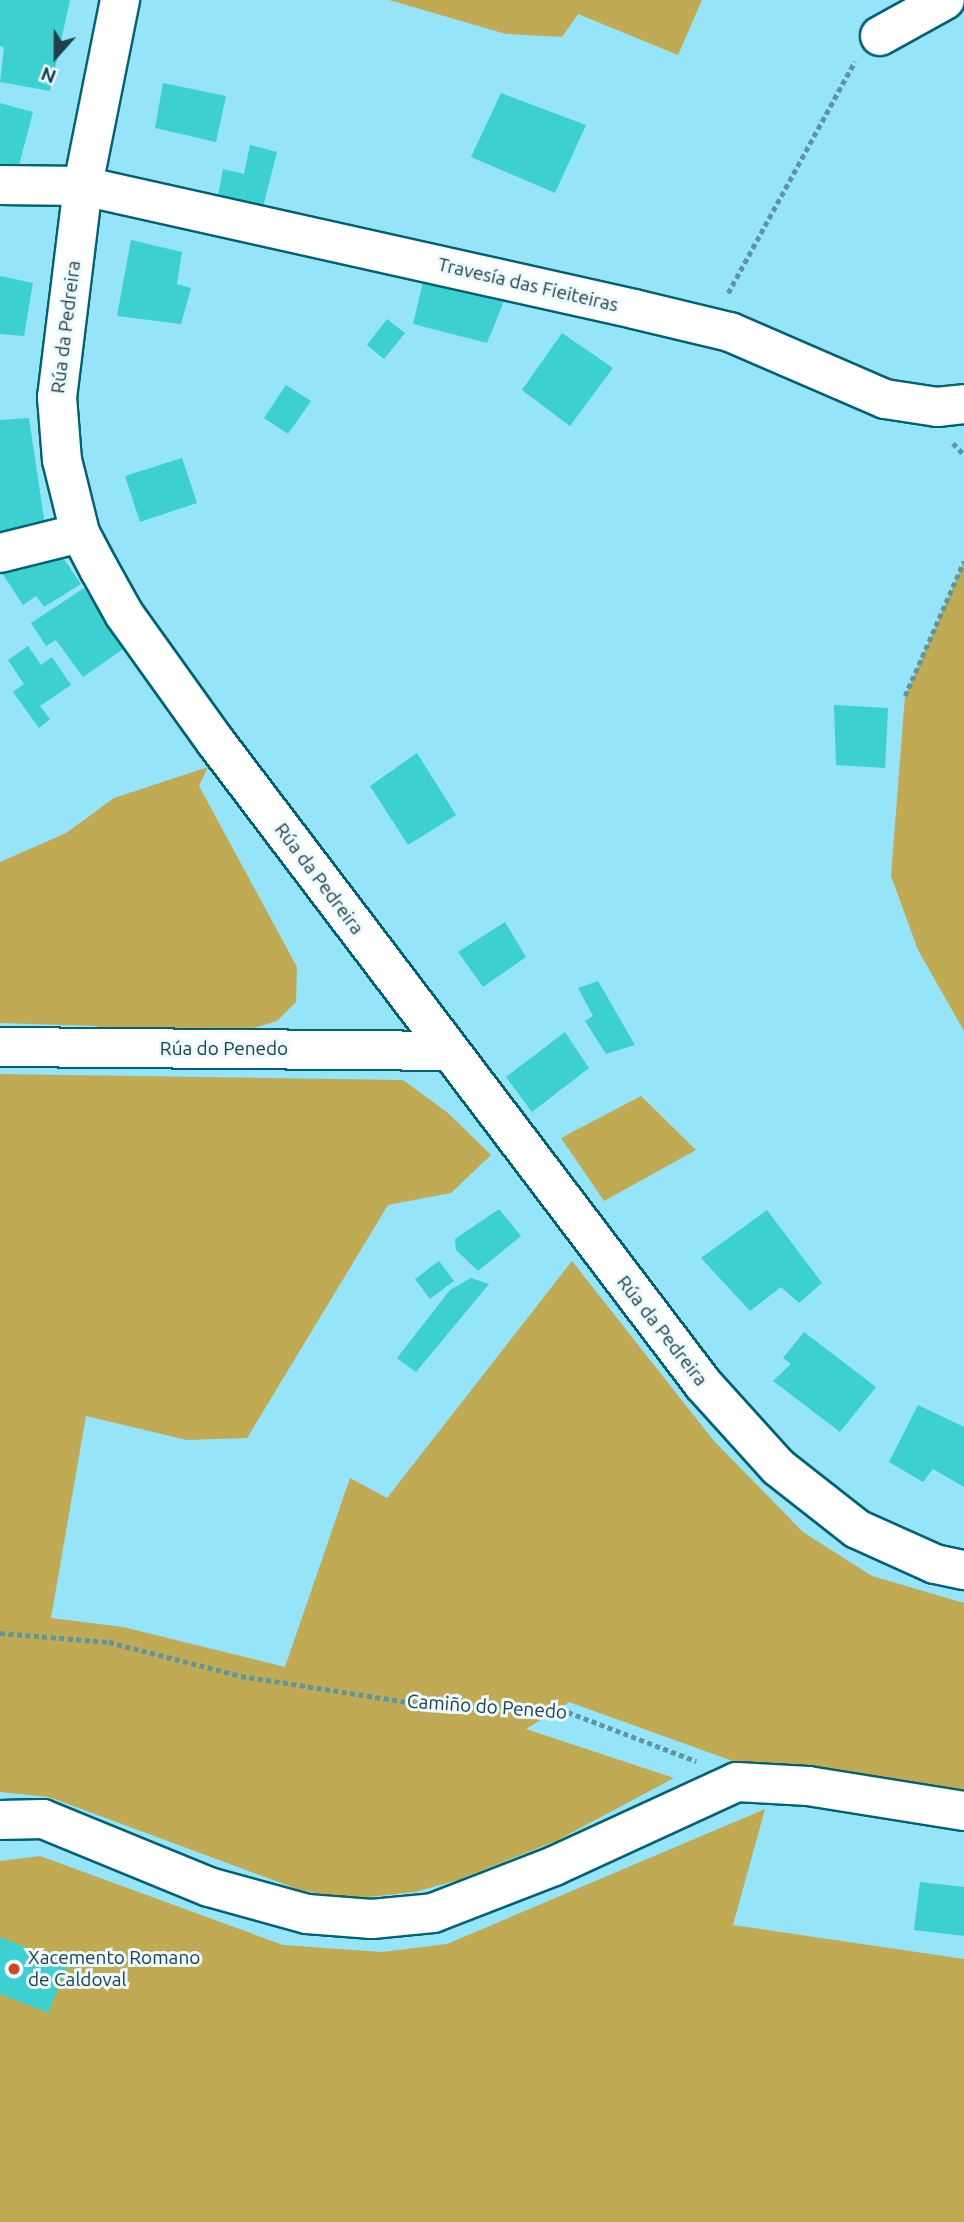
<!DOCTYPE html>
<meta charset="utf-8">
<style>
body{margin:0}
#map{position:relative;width:964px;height:2222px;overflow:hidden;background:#96e4f8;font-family:Ubuntu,sans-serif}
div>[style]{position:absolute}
.green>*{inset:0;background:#c0aa53}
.building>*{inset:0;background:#3dd0d0}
.path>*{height:4.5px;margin-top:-2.25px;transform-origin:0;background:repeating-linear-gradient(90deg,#5d95a3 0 5px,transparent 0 8.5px)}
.roads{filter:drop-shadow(2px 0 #006274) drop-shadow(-2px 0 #006274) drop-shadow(0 2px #006274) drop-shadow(0 -2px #006274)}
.minor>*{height:38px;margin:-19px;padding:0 19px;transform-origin:19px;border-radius:19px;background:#fff}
.tertiary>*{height:38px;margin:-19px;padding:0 19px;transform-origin:19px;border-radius:19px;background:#fff}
.dots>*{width:19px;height:19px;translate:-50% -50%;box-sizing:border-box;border:4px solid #ecfafe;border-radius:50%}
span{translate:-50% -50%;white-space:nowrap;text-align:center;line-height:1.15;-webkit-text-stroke:6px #ecfafe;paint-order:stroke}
.street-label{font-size:19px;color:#214149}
.poi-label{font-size:19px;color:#214149}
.left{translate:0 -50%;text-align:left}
.north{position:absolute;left:21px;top:21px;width:70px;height:70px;-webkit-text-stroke:5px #ecfafe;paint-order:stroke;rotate:201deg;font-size:19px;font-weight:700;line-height:28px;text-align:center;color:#214149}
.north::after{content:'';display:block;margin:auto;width:24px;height:32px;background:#214149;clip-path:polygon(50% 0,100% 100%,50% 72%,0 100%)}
</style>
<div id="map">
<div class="green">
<i style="clip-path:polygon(389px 0,702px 0,678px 55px,578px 14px,562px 37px,506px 34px)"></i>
<i style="clip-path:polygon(964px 561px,964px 1031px,918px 950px,891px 876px,905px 696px)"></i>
<i style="clip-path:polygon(208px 767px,199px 786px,297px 967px,296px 1002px,277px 1021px,237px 1033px,99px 1033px,97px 1026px,0 1023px,0 862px,66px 833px,114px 798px)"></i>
<i style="clip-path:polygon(0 1074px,403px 1080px,448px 1113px,491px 1155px,451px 1193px,388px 1205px,247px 1438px,187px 1440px,86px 1416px,51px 1618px,123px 1627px,285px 1667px,350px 1478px,387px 1498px,572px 1261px,714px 1441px,803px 1532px,872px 1576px,964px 1603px,964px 1800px,752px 1768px,569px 1702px,526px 1729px,674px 1778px,556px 1841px,458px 1880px,415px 1892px,349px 1899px,300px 1890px,49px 1797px,0 1792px)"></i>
<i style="clip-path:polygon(641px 1096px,696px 1150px,604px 1201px,561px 1138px)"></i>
<i style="clip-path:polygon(765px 1809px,733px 1925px,964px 1959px,964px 2222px,0 2222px,0 1861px,40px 1856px,283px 1945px,382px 1952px,447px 1944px)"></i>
</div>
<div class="building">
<i style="clip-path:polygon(0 0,70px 0,50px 91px,0 82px,4px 48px,0 46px)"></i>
<i style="clip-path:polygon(163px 83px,226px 96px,216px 142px,155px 128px)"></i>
<i style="clip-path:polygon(501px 93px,586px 125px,555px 193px,471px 157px)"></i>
<i style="clip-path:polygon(0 103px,33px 112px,17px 173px,0 169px)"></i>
<i style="clip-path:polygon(250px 145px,277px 152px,263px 207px,218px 196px,223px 169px,244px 174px)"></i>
<i style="clip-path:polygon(131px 240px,182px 252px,177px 284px,191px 288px,181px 324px,117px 316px)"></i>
<i style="clip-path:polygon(0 276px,33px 283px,24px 336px,0 334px)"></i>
<i style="clip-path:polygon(424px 278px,470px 287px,504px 301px,487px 343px,413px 324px)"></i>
<i style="clip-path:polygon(387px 319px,405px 333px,384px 359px,367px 345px)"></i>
<i style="clip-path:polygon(562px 333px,613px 368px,570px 426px,522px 390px)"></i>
<i style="clip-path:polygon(286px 385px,311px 401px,288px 434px,264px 418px)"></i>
<i style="clip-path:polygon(29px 418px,46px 532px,0 540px,0 420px)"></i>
<i style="clip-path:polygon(182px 458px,197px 503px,140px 522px,125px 476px)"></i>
<i style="clip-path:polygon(57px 549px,81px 584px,44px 607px,36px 596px,23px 605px,0 570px)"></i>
<i style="clip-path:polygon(84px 588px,123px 649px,83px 677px,56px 640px,46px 646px,31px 623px)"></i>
<i style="clip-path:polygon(28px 646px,41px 665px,52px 657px,71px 685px,40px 706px,50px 719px,39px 728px,13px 692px,24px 684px,8px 660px)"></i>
<i style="clip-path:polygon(834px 705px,888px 708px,885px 768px,836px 765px)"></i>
<i style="clip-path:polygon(417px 753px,456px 815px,408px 845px,370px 786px)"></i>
<i style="clip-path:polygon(505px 922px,526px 957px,483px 987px,458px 952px)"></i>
<i style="clip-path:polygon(598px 981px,635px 1045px,606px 1054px,585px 1021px,593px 1016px,578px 988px)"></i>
<i style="clip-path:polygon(565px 1032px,589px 1068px,532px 1112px,506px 1077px)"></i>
<i style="clip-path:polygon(499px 1209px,521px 1236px,478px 1271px,456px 1250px,455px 1239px)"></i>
<i style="clip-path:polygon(767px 1210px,822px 1283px,799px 1303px,781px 1287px,750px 1311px,701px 1258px)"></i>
<i style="clip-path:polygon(439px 1261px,454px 1281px,430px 1299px,415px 1279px)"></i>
<i style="clip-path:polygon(471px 1278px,489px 1284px,416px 1372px,397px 1358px,450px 1290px)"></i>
<i style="clip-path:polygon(804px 1332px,876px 1387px,840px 1432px,773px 1381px,791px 1364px,783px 1358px)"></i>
<i style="clip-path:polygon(918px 1405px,964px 1427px,964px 1487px,933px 1469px,923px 1482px,889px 1462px)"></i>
<i style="clip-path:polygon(920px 1882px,964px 1887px,964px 1936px,914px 1930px)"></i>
<i style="clip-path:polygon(0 1937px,68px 1965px,48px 2013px,0 1994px)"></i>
</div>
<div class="path">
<i style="left:728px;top:293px;width:264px;rotate:-61.3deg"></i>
<i style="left:953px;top:443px;width:16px;rotate:47deg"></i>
<i style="left:905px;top:696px;width:147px;rotate:-66.4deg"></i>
<i style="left:0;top:1633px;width:109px;rotate:4.7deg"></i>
<i style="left:109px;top:1642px;width:136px;rotate:14.4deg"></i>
<i style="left:241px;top:1676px;width:180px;rotate:8.9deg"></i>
<i style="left:419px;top:1704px;width:141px;rotate:2deg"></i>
<i style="left:560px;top:1709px;width:146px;rotate:20.9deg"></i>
</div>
<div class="roads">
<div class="minor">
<i style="left:880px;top:36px;width:74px;rotate:-29deg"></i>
<i style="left:0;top:185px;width:83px;rotate:0.7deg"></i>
<i style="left:83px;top:186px;width:565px;rotate:12.58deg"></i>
<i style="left:634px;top:309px;width:99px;rotate:13.5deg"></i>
<i style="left:730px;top:332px;width:169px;rotate:23.4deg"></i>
<i style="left:885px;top:399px;width:53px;rotate:8.7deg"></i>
<i style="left:937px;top:407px;width:27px;rotate:-6deg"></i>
<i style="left:0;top:553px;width:82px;rotate:-14deg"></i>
<i style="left:0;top:1820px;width:43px;rotate:-1.3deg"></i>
<i style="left:43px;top:1819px;width:179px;rotate:22.3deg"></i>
<i style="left:209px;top:1887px;width:102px;rotate:15.4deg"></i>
<i style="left:307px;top:1914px;width:65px;rotate:4.4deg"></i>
<i style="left:372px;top:1919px;width:61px;rotate:-5.6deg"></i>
<i style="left:433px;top:1913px;width:130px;rotate:-21.2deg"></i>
<i style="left:554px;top:1866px;width:201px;rotate:-24.7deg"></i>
<i style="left:737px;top:1782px;width:71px;rotate:3.2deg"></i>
<i style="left:808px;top:1786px;width:158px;rotate:9.1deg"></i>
</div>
<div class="tertiary">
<i style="left:120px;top:0;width:190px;rotate:101.3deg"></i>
<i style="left:83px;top:186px;width:213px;rotate:97deg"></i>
<i style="left:57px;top:397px;width:63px;rotate:85.5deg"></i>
<i style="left:62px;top:460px;width:75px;rotate:76.1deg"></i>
<i style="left:80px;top:533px;width:41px;rotate:62.2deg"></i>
<i style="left:99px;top:569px;width:51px;rotate:60.9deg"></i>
<i style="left:124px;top:614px;width:156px;rotate:54.4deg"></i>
<i style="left:215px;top:741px;width:807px;rotate:52.8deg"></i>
<i style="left:703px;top:1384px;width:112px;rotate:47.9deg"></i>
<i style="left:778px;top:1467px;width:100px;rotate:38.1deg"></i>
<i style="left:857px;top:1529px;width:85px;rotate:24.2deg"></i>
<i style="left:935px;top:1564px;width:30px;rotate:12deg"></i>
<i style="left:0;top:1047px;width:447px;rotate:0.5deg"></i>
</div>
</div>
<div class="dots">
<i style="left:14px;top:1969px;background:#d04723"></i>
</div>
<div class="street-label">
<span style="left:528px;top:285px;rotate:13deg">Travesía das Fieiteiras</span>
<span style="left:66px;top:327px;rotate:-83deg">Rúa da Pedreira</span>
<span style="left:319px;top:879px;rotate:53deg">Rúa da Pedreira</span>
<span style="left:224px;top:1049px">Rúa do Penedo</span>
<span style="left:662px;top:1331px;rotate:52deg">Rúa da Pedreira</span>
<span style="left:487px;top:1707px;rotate:4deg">Camiño do Penedo</span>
</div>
<div class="poi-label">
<span class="left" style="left:28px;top:1969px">Xacemento Romano<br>de Caldoval</span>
</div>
<div class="north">N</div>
</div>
